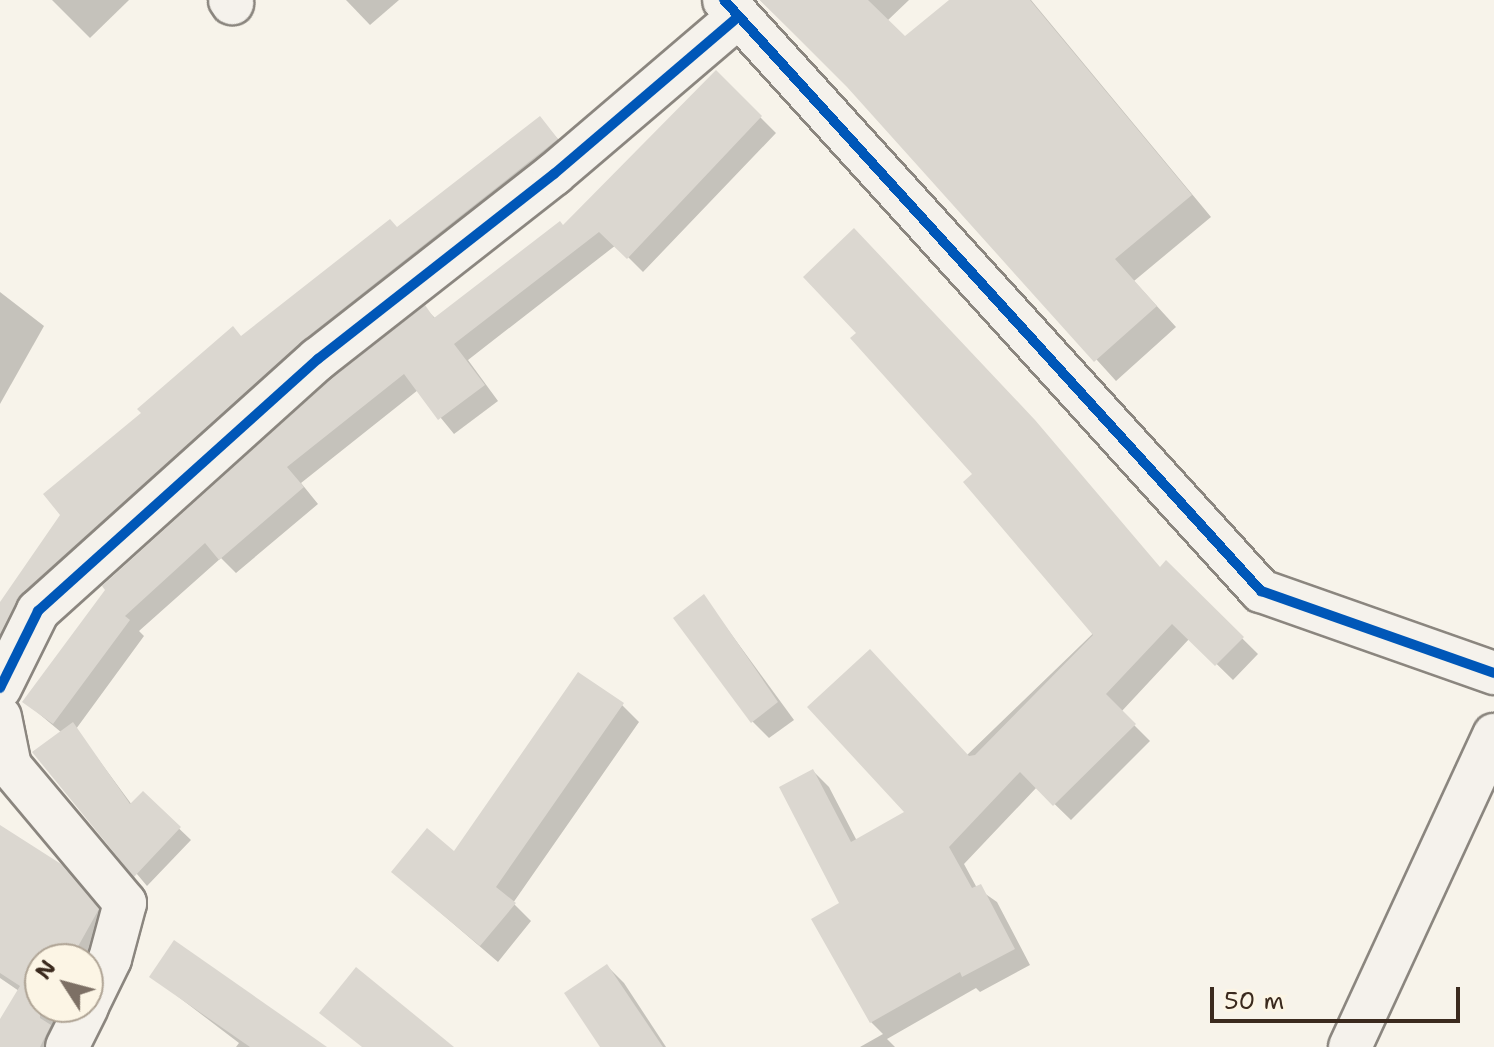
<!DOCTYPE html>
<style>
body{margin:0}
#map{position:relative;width:1494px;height:1047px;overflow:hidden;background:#f7f3ea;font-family:"Shantell Sans",sans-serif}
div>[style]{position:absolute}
.shadow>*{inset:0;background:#0003}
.building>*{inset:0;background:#dbd7d0}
.roads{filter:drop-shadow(2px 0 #8b867f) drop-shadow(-2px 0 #8b867f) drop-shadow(0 2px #8b867f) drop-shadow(0 -2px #8b867f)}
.minor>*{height:42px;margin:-21px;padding:0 21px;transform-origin:21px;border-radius:21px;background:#f5f2ec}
.cycleway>*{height:10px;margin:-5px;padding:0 5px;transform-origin:5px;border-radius:5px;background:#0057b8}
span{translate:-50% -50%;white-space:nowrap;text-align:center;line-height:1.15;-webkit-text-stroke:7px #fcf5e5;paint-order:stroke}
.north{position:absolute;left:24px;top:943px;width:80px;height:80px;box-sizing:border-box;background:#fcf5e5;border:2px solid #afa495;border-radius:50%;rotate:306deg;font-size:22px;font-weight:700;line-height:32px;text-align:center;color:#3b2a1e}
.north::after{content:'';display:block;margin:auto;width:28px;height:36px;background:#7d7065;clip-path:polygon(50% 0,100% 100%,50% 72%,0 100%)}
.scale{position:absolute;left:1210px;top:987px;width:250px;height:36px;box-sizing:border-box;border:4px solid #3b2a1e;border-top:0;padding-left:10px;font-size:24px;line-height:28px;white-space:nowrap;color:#3b2a1e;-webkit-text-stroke:6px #fcf5e5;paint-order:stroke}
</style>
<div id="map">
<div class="shadow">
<i style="clip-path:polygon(52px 0,129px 0,90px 38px)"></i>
<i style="clip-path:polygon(346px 0,399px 0,370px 25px)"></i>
<i style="clip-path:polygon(760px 0,909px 0,887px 21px,905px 39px,952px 0,1031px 0,1211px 217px,1134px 281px,1176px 327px,1116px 381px,858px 96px)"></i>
<i style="clip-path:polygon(716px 73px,776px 133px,643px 272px,616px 245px,468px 360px,498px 401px,454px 434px,418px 390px,301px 483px,318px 504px,236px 573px,221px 558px,139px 631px,144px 636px,76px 729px,132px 805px,143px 794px,191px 840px,147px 886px,35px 752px,62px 733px,25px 702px,425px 308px,436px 319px,564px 228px)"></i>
<i style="clip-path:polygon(540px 119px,573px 156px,318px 357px,0 674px,0 606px,397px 229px)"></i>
<i style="clip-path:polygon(0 292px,44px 326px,0 404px)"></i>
<i style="clip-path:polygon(1166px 563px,1258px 654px,1233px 680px,1190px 638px,1121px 712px,1150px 741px,1071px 820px,1037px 787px,964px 864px,977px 888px,997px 902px,1030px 965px,980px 992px,976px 988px,887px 1039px,895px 1047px,860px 1047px,883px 1034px,871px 1022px,813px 771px,829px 787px,857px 841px,907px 813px)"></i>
<i style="clip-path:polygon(704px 597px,794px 720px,769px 738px,752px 721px)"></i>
<i style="clip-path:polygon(622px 705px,639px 722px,513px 903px,531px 921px,498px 962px,393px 872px,454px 854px)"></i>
<i style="clip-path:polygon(0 827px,60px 866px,117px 930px,88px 959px,40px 959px,40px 1007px,71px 1007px,69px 1047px,0 1047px,0 1023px,19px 991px,0 978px)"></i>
<i style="clip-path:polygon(607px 966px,624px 983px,666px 1047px,602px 1047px)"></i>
<i style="clip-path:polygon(151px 976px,320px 1047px,236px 1047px,239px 1043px)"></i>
</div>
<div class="building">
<i style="clip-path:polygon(760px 0,868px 0,905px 36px,949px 0,1030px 0,1192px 195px,1115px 259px,1157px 306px,1094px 362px,847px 87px)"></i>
<i style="clip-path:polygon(716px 70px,762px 116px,627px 259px,599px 232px,454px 344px,485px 385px,438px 420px,404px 374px,287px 467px,304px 487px,219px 560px,205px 543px,125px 616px,130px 620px,53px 724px,22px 702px,105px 590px,102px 586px,333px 377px,425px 305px,434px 318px,560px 221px,563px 225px)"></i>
<i style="clip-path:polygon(540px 116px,558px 139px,302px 341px,22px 593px,0 634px,0 602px,60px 515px,43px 494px,141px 413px,137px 409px,233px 326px,241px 336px,390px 219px,397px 227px)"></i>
<i style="clip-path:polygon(854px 228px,1035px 420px,1160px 567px,1166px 560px,1244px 637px,1215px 666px,1172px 624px,1106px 694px,1136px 724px,1053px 806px,1020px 772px,949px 847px,972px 888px,981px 884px,1015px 949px,962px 977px,960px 972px,870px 1023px,811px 919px,839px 903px,779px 787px,813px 769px,851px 842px,904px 812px,807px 707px,870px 649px,969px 756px,975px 755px,1093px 635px,963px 482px,972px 474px,850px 338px,856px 333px,803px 277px)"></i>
<i style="clip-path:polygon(704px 594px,778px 702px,751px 723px,673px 618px)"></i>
<i style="clip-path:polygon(578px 672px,624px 703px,496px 887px,516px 903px,480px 946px,391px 872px,427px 828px,454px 851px)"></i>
<i style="clip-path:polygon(73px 722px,130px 804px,143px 791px,181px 827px,134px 877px,32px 752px)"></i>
<i style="clip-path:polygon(0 825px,61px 864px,99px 909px,71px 959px,40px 959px,40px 1018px,51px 1025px,40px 1047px,0 1047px,0 1019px,20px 986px,0 973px)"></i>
<i style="clip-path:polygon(174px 940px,327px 1047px,250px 1047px,149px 977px)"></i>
<i style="clip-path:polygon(607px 964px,663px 1047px,600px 1047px,564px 993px)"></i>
<i style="clip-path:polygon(356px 967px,454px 1047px,362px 1047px,319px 1013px)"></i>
</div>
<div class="roads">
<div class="minor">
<i style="left:230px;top:0;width:4px;rotate:56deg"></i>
<i style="left:724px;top:0;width:799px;rotate:47.74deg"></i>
<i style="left:1261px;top:591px;width:247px;rotate:19.4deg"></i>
<i style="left:0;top:688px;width:86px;rotate:-63.7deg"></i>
<i style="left:38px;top:611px;width:377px;rotate:-42deg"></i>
<i style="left:318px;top:359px;width:300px;rotate:-38.1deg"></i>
<i style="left:554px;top:174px;width:242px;rotate:-40.5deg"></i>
<i style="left:0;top:717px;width:50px;rotate:78.5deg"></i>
<i style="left:10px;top:766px;width:179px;rotate:50deg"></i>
<i style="left:125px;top:903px;width:58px;rotate:105deg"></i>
<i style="left:110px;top:959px;width:50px;rotate:116.1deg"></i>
<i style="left:67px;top:1047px;width:45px;rotate:-63.4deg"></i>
<i style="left:1350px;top:1047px;width:344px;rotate:-65.2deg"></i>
</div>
</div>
<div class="cycleway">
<i style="left:724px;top:0;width:799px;rotate:47.74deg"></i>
<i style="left:1261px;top:591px;width:247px;rotate:19.4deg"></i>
<i style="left:0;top:688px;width:86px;rotate:-63.7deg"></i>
<i style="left:38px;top:611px;width:377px;rotate:-42deg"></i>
<i style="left:318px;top:359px;width:300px;rotate:-38.1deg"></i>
<i style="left:554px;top:174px;width:242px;rotate:-40.5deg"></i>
</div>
<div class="north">N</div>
<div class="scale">50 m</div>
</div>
